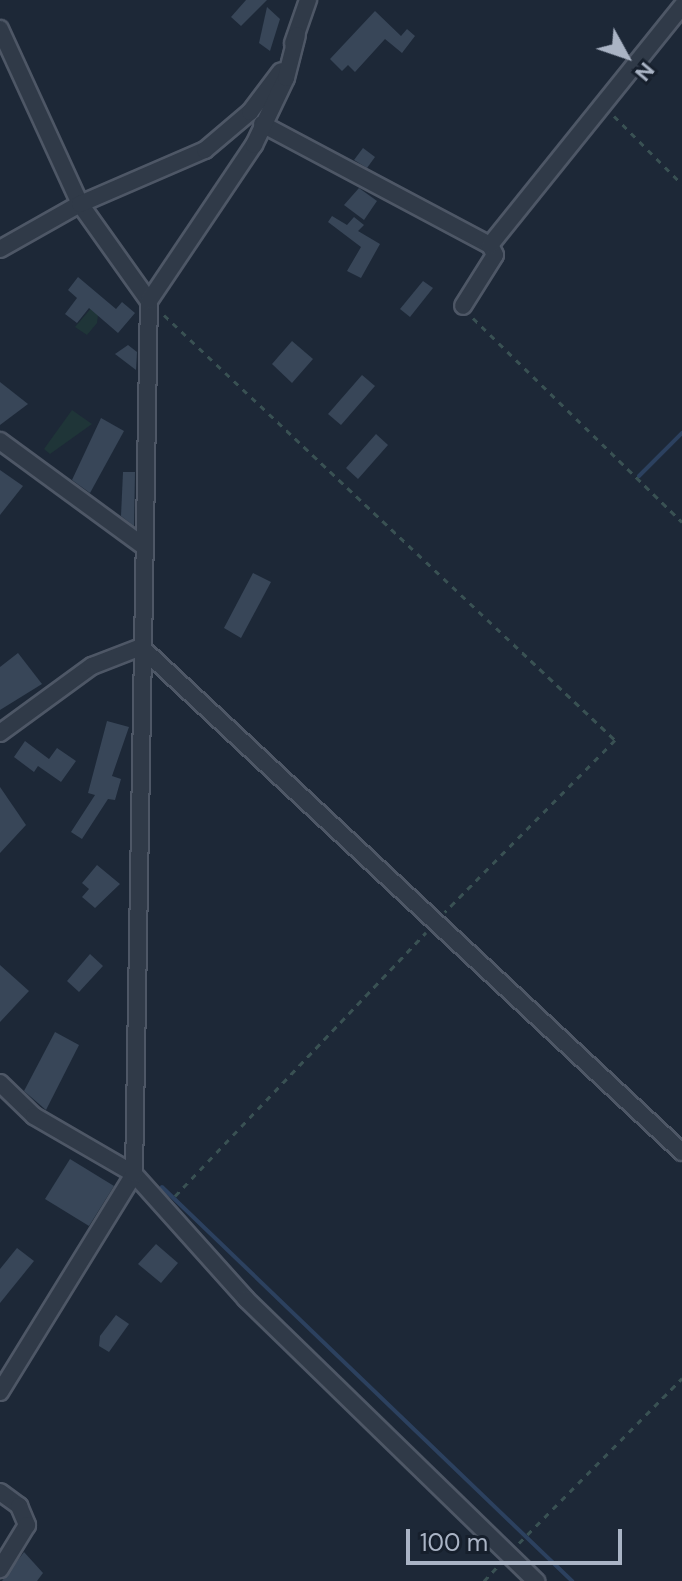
<!DOCTYPE html>
<style>
body{margin:0}
#map{position:relative;width:682px;height:1581px;overflow:hidden;background:#1d2837;font-family:"DM Sans",sans-serif}
div>[style]{position:absolute}
.green>*{inset:0;background:#1f3538}
.stream>*{height:4px;margin:-2px;padding:0 2px;transform-origin:2px;border-radius:2px;background:#2c415f}
.building>*{inset:0;background:#384658}
.path>*{height:3px;margin-top:-1.5px;transform-origin:0;background:repeating-linear-gradient(90deg,#395153 0 6px,transparent 0 12px)}
.roads{filter:drop-shadow(2px 0 #4e5766) drop-shadow(-2px 0 #4e5766) drop-shadow(0 2px #4e5766) drop-shadow(0 -2px #4e5766)}
.minor>*{height:16px;margin:-8px;padding:0 8px;transform-origin:8px;border-radius:8px;background:#303a48}
span{translate:-50% -50%;white-space:nowrap;text-align:center;line-height:1.15;-webkit-text-stroke:6px #161f2c;paint-order:stroke}
.north{position:absolute;left:586px;top:16px;width:80px;height:80px;-webkit-text-stroke:6px #161f2c;paint-order:stroke;rotate:130deg;font-size:22px;font-weight:700;line-height:32px;text-align:center;color:#aab4c5}
.north::after{content:'';display:block;margin:auto;width:28px;height:36px;background:#aab4c5;clip-path:polygon(50% 0,100% 100%,50% 72%,0 100%)}
.scale{position:absolute;left:406px;top:1529px;width:216px;height:36px;box-sizing:border-box;border:4px solid #aab4c5;border-top:0;padding-left:10px;font-size:24px;line-height:28px;white-space:nowrap;color:#aab4c5;-webkit-text-stroke:6px #161f2c;paint-order:stroke}
</style>
<div id="map">
<div class="green">
<i style="clip-path:polygon(100px 298px,97px 323px,87px 335px,75px 327px)"></i>
<i style="clip-path:polygon(72px 410px,92px 424px,50px 454px,44px 449px)"></i>
</div>
<div class="stream">
<i style="left:639px;top:476px;width:61px;rotate:-45deg"></i>
<i style="left:162px;top:1187px;width:569px;rotate:43.86deg"></i>
</div>
<div class="building">
<i style="clip-path:polygon(246px 0,267px 0,241px 26px,231px 17px)"></i>
<i style="clip-path:polygon(267px 7px,280px 19px,270px 51px,259px 43px)"></i>
<i style="clip-path:polygon(375px 11px,401px 36px,407px 29px,415px 36px,402px 53px,385px 39px,355px 72px,348px 65px,342px 71px,330px 59px)"></i>
<i style="clip-path:polygon(363px 148px,375px 157px,367px 168px,354px 160px)"></i>
<i style="clip-path:polygon(359px 188px,377px 201px,364px 220px,344px 205px)"></i>
<i style="clip-path:polygon(332px 216px,347px 225px,354px 217px,364px 225px,358px 231px,380px 244px,361px 278px,347px 271px,361px 247px,328px 222px)"></i>
<i style="clip-path:polygon(78px 277px,116px 309px,122px 302px,135px 313px,118px 333px,89px 308px,77px 323px,65px 314px,77px 298px,68px 290px)"></i>
<i style="clip-path:polygon(423px 281px,433px 288px,410px 317px,400px 309px)"></i>
<i style="clip-path:polygon(292px 341px,313px 359px,292px 383px,272px 364px)"></i>
<i style="clip-path:polygon(128px 345px,137px 352px,136px 370px,115px 354px)"></i>
<i style="clip-path:polygon(362px 375px,375px 386px,341px 425px,328px 414px)"></i>
<i style="clip-path:polygon(0 382px,28px 404px,0 425px)"></i>
<i style="clip-path:polygon(101px 418px,124px 431px,90px 493px,72px 480px)"></i>
<i style="clip-path:polygon(376px 434px,388px 445px,358px 479px,346px 468px)"></i>
<i style="clip-path:polygon(0 470px,23px 486px,0 515px)"></i>
<i style="clip-path:polygon(123px 472px,135px 472px,134px 526px,121px 516px)"></i>
<i style="clip-path:polygon(253px 573px,271px 582px,241px 638px,224px 628px)"></i>
<i style="clip-path:polygon(18px 653px,42px 684px,0 710px,0 667px)"></i>
<i style="clip-path:polygon(107px 721px,129px 727px,112px 776px,121px 779px,115px 800px,108px 799px,82px 839px,71px 832px,95px 795px,88px 793px)"></i>
<i style="clip-path:polygon(25px 741px,49px 759px,57px 748px,76px 761px,61px 782px,38px 766px,34px 772px,14px 757px)"></i>
<i style="clip-path:polygon(0 787px,26px 825px,0 853px)"></i>
<i style="clip-path:polygon(97px 865px,120px 884px,95px 908px,82px 897px,89px 889px,82px 883px)"></i>
<i style="clip-path:polygon(90px 954px,103px 966px,79px 992px,67px 981px)"></i>
<i style="clip-path:polygon(0 965px,29px 991px,0 1022px)"></i>
<i style="clip-path:polygon(55px 1032px,79px 1045px,46px 1110px,24px 1091px)"></i>
<i style="clip-path:polygon(70px 1159px,114px 1186px,89px 1226px,45px 1199px)"></i>
<i style="clip-path:polygon(156px 1244px,178px 1263px,161px 1283px,138px 1264px)"></i>
<i style="clip-path:polygon(17px 1248px,34px 1261px,0 1303px,0 1269px)"></i>
<i style="clip-path:polygon(116px 1315px,129px 1324px,109px 1352px,99px 1346px,100px 1336px)"></i>
<i style="clip-path:polygon(24px 1552px,43px 1573px,37px 1581px,2px 1581px)"></i>
</div>
<div class="path">
<i style="left:614px;top:116px;width:96px;rotate:45deg"></i>
<i style="left:164px;top:315px;width:620px;rotate:43.3deg"></i>
<i style="left:615px;top:740px;width:242px;rotate:134.7deg"></i>
<i style="left:473px;top:318px;width:292px;rotate:44.3deg"></i>
<i style="left:175px;top:1196px;width:364px;rotate:-46.4deg"></i>
<i style="left:519px;top:1543px;width:232px;rotate:-45.3deg"></i>
<i style="left:484px;top:1581px;width:21px;rotate:-47deg"></i>
</div>
<div class="roads">
<div class="minor">
<i style="left:0;top:29px;width:192px;rotate:65.4deg"></i>
<i style="left:80px;top:204px;width:119px;rotate:54.6deg"></i>
<i style="left:293px;top:43px;width:46px;rotate:-70.8deg"></i>
<i style="left:262px;top:124px;width:258px;rotate:28deg"></i>
<i style="left:490px;top:245px;width:11px;rotate:63deg"></i>
<i style="left:495px;top:255px;width:60px;rotate:122.1deg"></i>
<i style="left:490px;top:245px;width:307px;rotate:-51.2deg"></i>
<i style="left:0;top:249px;width:92px;rotate:-29.4deg"></i>
<i style="left:80px;top:204px;width:136px;rotate:-23.4deg"></i>
<i style="left:205px;top:150px;width:59px;rotate:-40.2deg"></i>
<i style="left:250px;top:112px;width:51px;rotate:-52.9deg"></i>
<i style="left:0;top:441px;width:176px;rotate:36.2deg"></i>
<i style="left:141px;top:647px;width:740px;rotate:43.03deg"></i>
<i style="left:0;top:733px;width:114px;rotate:-36.1deg"></i>
<i style="left:92px;top:666px;width:53px;rotate:-21.2deg"></i>
<i style="left:0;top:1083px;width:47px;rotate:44.1deg"></i>
<i style="left:34px;top:1116px;width:116px;rotate:30.1deg"></i>
<i style="left:134px;top:1174px;width:168px;rotate:48.1deg"></i>
<i style="left:246px;top:1299px;width:405px;rotate:44.2deg"></i>
<i style="left:0;top:1392px;width:256px;rotate:-58.4deg"></i>
<i style="left:134px;top:1174px;width:873px;rotate:-89.02deg"></i>
<i style="left:149px;top:301px;width:188px;rotate:-56.1deg"></i>
<i style="left:254px;top:145px;width:74px;rotate:-64.5deg"></i>
<i style="left:286px;top:78px;width:44px;rotate:-75.7deg"></i>
<i style="left:0;top:1492px;width:24px;rotate:36deg"></i>
<i style="left:19px;top:1506px;width:21px;rotate:67deg"></i>
<i style="left:27px;top:1525px;width:52px;rotate:121.5deg"></i>
</div>
</div>
<div class="north">N</div>
<div class="scale">100 m</div>
</div>
